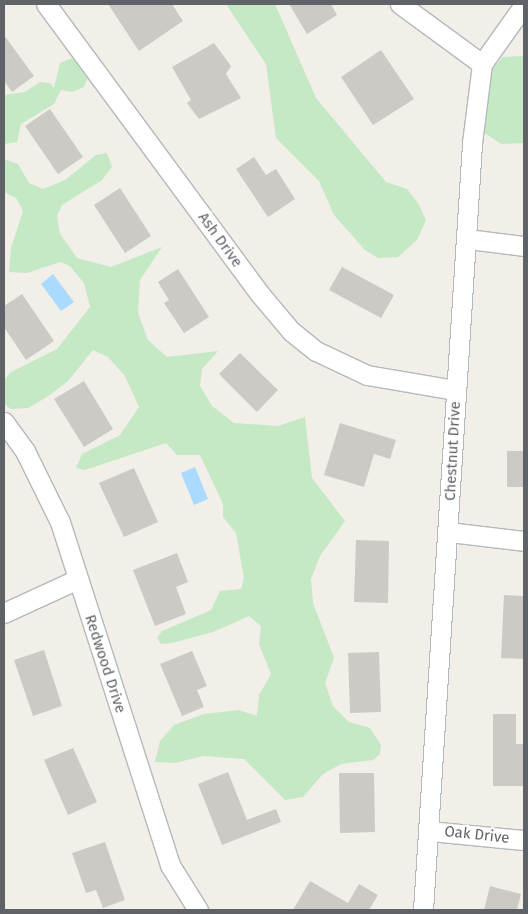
<!DOCTYPE html>
<style>
body{margin:0}
#map{position:relative;width:528px;height:914px;overflow:hidden;background:#f1efe8;font-family:"Fira Sans",sans-serif}
div>[style]{position:absolute}
.green>*{inset:0;background:#c5e8c5}
.water>*{inset:0;background:#aadaff}
.building>*{inset:0;background:#cccac5}
.roads{filter:drop-shadow(1px 0 #b5b8bc) drop-shadow(-1px 0 #b5b8bc) drop-shadow(0 1px #b5b8bc) drop-shadow(0 -1px #b5b8bc)}
.minor>*{height:19px;margin:-9.5px;padding:0 9.5px;transform-origin:9.5px;border-radius:9.5px;background:#fff}
span{translate:-50% -50%;white-space:nowrap;text-align:center;line-height:1.15;-webkit-text-stroke:4.5px #fff;paint-order:stroke}
.street-label{font-size:15px;color:#5f6368}
.frame{position:absolute;inset:0;border:5px solid #5f6368;pointer-events:none}
</style>
<div id="map">
<div class="green">
<i style="clip-path:polygon(226px 4px,275px 4px,316px 98px,386px 182px,407px 189px,418px 203px,426px 220px,417px 240px,398px 257px,378px 258px,365px 250px,334px 215px,319px 181px,276px 138px,266px 64px)"></i>
<i style="clip-path:polygon(524px 56px,524px 143px,501px 144px,482px 131px,489px 73px,503px 57px)"></i>
<i style="clip-path:polygon(72px 58px,90px 73px,84px 87px,72px 92px,61px 90px,54px 104px,21px 124px,17px 142px,4px 144px,4px 95px,25px 92px,40px 82px,50px 83px,54px 88px,60px 63px)"></i>
<i style="clip-path:polygon(107px 153px,112px 167px,102px 180px,62px 205px,57px 216px,60px 234px,77px 258px,111px 267px,162px 247px,140px 280px,138px 313px,148px 340px,167px 357px,218px 351px,202px 369px,200px 386px,212px 406px,234px 423px,278px 426px,305px 417px,312px 478px,345px 521px,320px 556px,311px 579px,313px 603px,334px 658px,325px 683px,333px 706px,349px 722px,370px 728px,381px 745px,380px 754px,373px 760px,341px 764px,323px 774px,303px 797px,285px 800px,244px 759px,203px 756px,175px 763px,155px 762px,160px 741px,174px 725px,204px 714px,239px 710px,257px 716px,259px 695px,271px 674px,259px 644px,261px 626px,249px 616px,213px 632px,172px 643px,161px 644px,157px 638px,162px 631px,211px 610px,220px 591px,241px 589px,244px 578px,236px 533px,223px 517px,223px 504px,200px 455px,177px 455px,166px 443px,85px 470px,76px 468px,82px 454px,120px 435px,139px 407px,125px 376px,108px 357px,93px 350px,68px 381px,47px 397px,28px 408px,11px 409px,4px 404px,4px 380px,11px 372px,57px 349px,90px 307px,84px 283px,70px 266px,60px 262px,27px 273px,9px 272px,11px 248px,23px 211px,16px 198px,4px 192px,4px 159px,18px 164px,29px 183px,43px 189px,65px 180px,96px 155px)"></i>
</div>
<div class="water">
<i style="clip-path:polygon(53px 274px,74px 302px,61px 311px,41px 284px)"></i>
<i style="clip-path:polygon(195px 467px,208px 499px,194px 505px,181px 473px)"></i>
</div>
<div class="building">
<i style="clip-path:polygon(108px 4px,172px 4px,183px 21px,139px 51px)"></i>
<i style="clip-path:polygon(289px 4px,331px 4px,337px 15px,307px 34px)"></i>
<i style="clip-path:polygon(4px 35px,34px 76px,12px 92px,4px 81px)"></i>
<i style="clip-path:polygon(214px 43px,231px 66px,226px 74px,241px 98px,199px 119px,187px 103px,191px 100px,172px 67px)"></i>
<i style="clip-path:polygon(381px 50px,414px 99px,373px 125px,341px 77px)"></i>
<i style="clip-path:polygon(50px 109px,83px 157px,58px 174px,25px 126px)"></i>
<i style="clip-path:polygon(254px 157px,266px 175px,276px 169px,295px 199px,268px 217px,236px 169px)"></i>
<i style="clip-path:polygon(120px 188px,151px 236px,125px 253px,94px 205px)"></i>
<i style="clip-path:polygon(342px 267px,394px 295px,381px 318px,329px 290px)"></i>
<i style="clip-path:polygon(178px 269px,209px 317px,184px 333px,164px 303px,169px 300px,158px 282px)"></i>
<i style="clip-path:polygon(22px 294px,54px 341px,26px 360px,4px 327px,4px 306px)"></i>
<i style="clip-path:polygon(240px 353px,278px 390px,257px 412px,219px 374px)"></i>
<i style="clip-path:polygon(84px 381px,113px 429px,84px 447px,54px 399px)"></i>
<i style="clip-path:polygon(340px 423px,396px 440px,390px 459px,374px 454px,364px 487px,324px 475px)"></i>
<i style="clip-path:polygon(507px 451px,524px 451px,524px 487px,507px 487px)"></i>
<i style="clip-path:polygon(134px 468px,158px 522px,124px 537px,99px 483px)"></i>
<i style="clip-path:polygon(356px 540px,389px 541px,388px 603px,354px 602px)"></i>
<i style="clip-path:polygon(177px 553px,188px 582px,176px 587px,186px 614px,155px 626px,133px 570px)"></i>
<i style="clip-path:polygon(504px 595px,524px 596px,524px 659px,501px 658px)"></i>
<i style="clip-path:polygon(44px 650px,62px 706px,33px 716px,14px 660px)"></i>
<i style="clip-path:polygon(192px 651px,207px 686px,197px 690px,204px 707px,182px 716px,160px 664px)"></i>
<i style="clip-path:polygon(379px 652px,381px 712px,350px 713px,348px 653px)"></i>
<i style="clip-path:polygon(493px 714px,516px 714px,516px 744px,524px 744px,524px 786px,493px 786px)"></i>
<i style="clip-path:polygon(73px 748px,97px 802px,68px 815px,44px 760px)"></i>
<i style="clip-path:polygon(228px 772px,247px 820px,276px 809px,281px 822px,222px 845px,198px 784px)"></i>
<i style="clip-path:polygon(339px 773px,374px 773px,375px 832px,340px 833px)"></i>
<i style="clip-path:polygon(105px 842px,125px 900px,103px 908px,96px 890px,86px 893px,72px 853px)"></i>
<i style="clip-path:polygon(310px 881px,348px 903px,359px 884px,378px 895px,369px 910px,293px 910px)"></i>
<i style="clip-path:polygon(490px 886px,521px 894px,517px 910px,484px 910px)"></i>
</div>
<div class="roads">
<div class="minor">
<i style="left:46px;top:4px;width:359px;rotate:53.6deg"></i>
<i style="left:259px;top:293px;width:50px;rotate:49.9deg"></i>
<i style="left:291px;top:331px;width:32px;rotate:39deg"></i>
<i style="left:316px;top:351px;width:56px;rotate:25.2deg"></i>
<i style="left:367px;top:375px;width:90px;rotate:9.6deg"></i>
<i style="left:400px;top:4px;width:102px;rotate:36.2deg"></i>
<i style="left:468px;top:239px;width:56px;rotate:7.1deg"></i>
<i style="left:4px;top:422px;width:36px;rotate:54deg"></i>
<i style="left:25px;top:451px;width:79px;rotate:63.8deg"></i>
<i style="left:60px;top:522px;width:360px;rotate:72.2deg"></i>
<i style="left:170px;top:865px;width:53px;rotate:58.1deg"></i>
<i style="left:449px;top:532px;width:76px;rotate:6.8deg"></i>
<i style="left:4px;top:613px;width:81px;rotate:-24.7deg"></i>
<i style="left:430px;top:831px;width:94px;rotate:5.5deg"></i>
<i style="left:423px;top:910px;width:769px;rotate:-86.34deg"></i>
<i style="left:472px;top:143px;width:80px;rotate:-82.8deg"></i>
<i style="left:482px;top:64px;width:72px;rotate:-54.6deg"></i>
</div>
</div>
<div class="street-label">
<span style="left:220px;top:240px;rotate:54deg">Ash Drive</span>
<span style="left:453px;top:451px;rotate:-87deg">Chestnut Drive</span>
<span style="left:105px;top:664px;rotate:72deg">Redwood Drive</span>
<span style="left:477px;top:835px;rotate:6deg">Oak Drive</span>
</div>
<div class="frame"></div>
</div>
